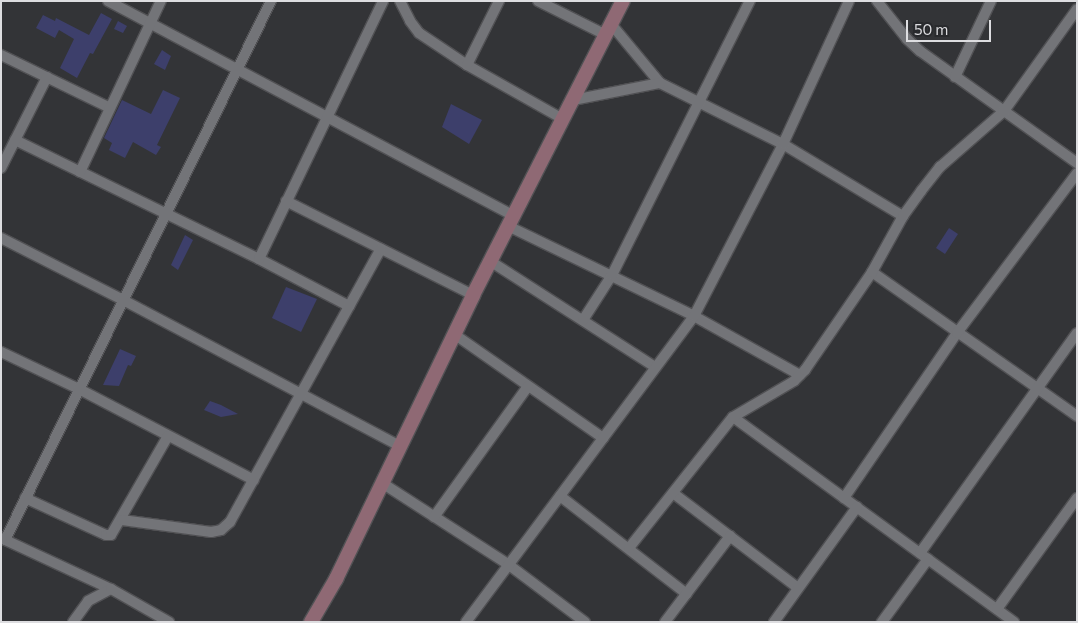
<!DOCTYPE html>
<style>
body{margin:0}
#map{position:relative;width:1078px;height:623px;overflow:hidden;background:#333437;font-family:Commissioner,sans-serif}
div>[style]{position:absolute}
.building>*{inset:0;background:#3d3f6b}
.roads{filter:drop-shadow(1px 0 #515154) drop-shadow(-1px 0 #515154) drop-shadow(0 1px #515154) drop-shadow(0 -1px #515154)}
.street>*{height:10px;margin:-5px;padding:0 5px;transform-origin:5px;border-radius:5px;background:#737478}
.secondary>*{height:14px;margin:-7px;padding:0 7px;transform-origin:7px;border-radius:7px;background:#8f6974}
span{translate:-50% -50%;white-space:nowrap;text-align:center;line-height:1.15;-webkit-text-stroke:4px #292a2d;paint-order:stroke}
.frame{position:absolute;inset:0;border:2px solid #dddde0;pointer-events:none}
.scale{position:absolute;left:906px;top:20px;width:85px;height:22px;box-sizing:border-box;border:2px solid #dddde0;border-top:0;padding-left:6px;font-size:15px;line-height:18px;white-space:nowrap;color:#dddde0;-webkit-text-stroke:4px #292a2d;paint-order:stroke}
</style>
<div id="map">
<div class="building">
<i style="clip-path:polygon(101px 13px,112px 19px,93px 54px,90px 53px,77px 78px,60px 68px,74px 39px,59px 30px,55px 38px,36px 28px,43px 15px,55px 21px,56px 18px,89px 35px)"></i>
<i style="clip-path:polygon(118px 21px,127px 26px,123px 33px,114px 29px)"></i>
<i style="clip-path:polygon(162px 50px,171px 56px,165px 70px,154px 64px)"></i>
<i style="clip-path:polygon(163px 90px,180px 98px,157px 145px,161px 147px,156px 155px,133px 142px,125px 158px,109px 150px,112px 143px,104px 138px,122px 100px,151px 114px)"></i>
<i style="clip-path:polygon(451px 104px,482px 120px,469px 144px,442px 127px)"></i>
<i style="clip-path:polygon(949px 228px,958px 234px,945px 254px,936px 248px)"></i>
<i style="clip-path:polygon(185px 235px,193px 240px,178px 270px,171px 265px)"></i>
<i style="clip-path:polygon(286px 287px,317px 299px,301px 332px,272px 318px)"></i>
<i style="clip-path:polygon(120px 349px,136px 356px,131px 366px,128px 365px,119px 386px,103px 385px)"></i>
<i style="clip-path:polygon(210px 401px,221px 405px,238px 414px,221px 417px,204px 410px)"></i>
</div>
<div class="roads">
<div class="street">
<i style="left:108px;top:1px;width:459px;rotate:27.9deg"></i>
<i style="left:400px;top:1px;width:22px;rotate:63deg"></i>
<i style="left:410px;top:21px;width:15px;rotate:53deg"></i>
<i style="left:419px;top:33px;width:58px;rotate:33.7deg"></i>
<i style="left:467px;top:65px;width:110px;rotate:29.4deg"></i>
<i style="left:538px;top:1px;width:76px;rotate:26.6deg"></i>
<i style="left:877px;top:1px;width:48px;rotate:51.7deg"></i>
<i style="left:907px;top:39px;width:18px;rotate:43deg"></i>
<i style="left:920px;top:51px;width:193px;rotate:35.5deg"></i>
<i style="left:611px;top:24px;width:77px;rotate:50.3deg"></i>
<i style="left:660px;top:83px;width:137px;rotate:26.4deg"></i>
<i style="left:783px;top:144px;width:140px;rotate:31deg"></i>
<i style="left:1px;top:55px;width:121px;rotate:25.9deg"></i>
<i style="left:467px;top:65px;width:72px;rotate:-63.4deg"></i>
<i style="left:955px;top:77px;width:84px;rotate:-64.7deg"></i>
<i style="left:573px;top:100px;width:89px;rotate:-11.1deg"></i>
<i style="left:15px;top:140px;width:271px;rotate:26deg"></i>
<i style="left:259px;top:259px;width:102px;rotate:27.6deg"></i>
<i style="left:1px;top:168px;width:102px;rotate:-63.2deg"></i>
<i style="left:80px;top:172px;width:189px;rotate:-64.7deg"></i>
<i style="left:286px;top:201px;width:209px;rotate:26.7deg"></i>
<i style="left:508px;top:226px;width:207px;rotate:25.8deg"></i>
<i style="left:694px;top:316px;width:121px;rotate:29.1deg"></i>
<i style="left:1px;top:238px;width:137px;rotate:26.9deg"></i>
<i style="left:123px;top:300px;width:313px;rotate:27.8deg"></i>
<i style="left:259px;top:259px;width:286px;rotate:-64.3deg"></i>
<i style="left:490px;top:261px;width:196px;rotate:32.7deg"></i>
<i style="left:872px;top:272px;width:251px;rotate:35.1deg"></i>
<i style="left:583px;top:320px;width:54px;rotate:-57.2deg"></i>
<i style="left:612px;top:275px;width:307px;rotate:-63.3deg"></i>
<i style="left:454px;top:334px;width:182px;rotate:34.9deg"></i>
<i style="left:1px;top:352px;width:86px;rotate:25.4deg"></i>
<i style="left:79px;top:389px;width:197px;rotate:27.5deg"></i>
<i style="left:733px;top:417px;width:348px;rotate:36.1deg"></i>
<i style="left:382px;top:483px;width:151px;rotate:32.8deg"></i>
<i style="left:509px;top:565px;width:95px;rotate:36.9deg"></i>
<i style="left:673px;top:493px;width:157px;rotate:37.2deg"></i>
<i style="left:560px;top:496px;width:160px;rotate:37.7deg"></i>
<i style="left:25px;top:498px;width:89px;rotate:24.6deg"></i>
<i style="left:106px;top:535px;width:5px"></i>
<i style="left:111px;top:535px;width:114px;rotate:-60.1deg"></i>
<i style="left:844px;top:498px;width:200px;rotate:-55.6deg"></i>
<i style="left:957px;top:333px;width:200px;rotate:-53.1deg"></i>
<i style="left:434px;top:517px;width:161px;rotate:-54.3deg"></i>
<i style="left:122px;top:520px;width:90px;rotate:7.7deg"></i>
<i style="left:211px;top:532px;width:10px;rotate:-11deg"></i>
<i style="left:221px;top:530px;width:12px;rotate:-42deg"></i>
<i style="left:230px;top:522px;width:312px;rotate:-61.1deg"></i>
<i style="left:1px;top:538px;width:121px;rotate:24.9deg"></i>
<i style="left:5px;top:540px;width:601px;rotate:-63.73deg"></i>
<i style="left:629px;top:548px;width:167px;rotate:-51.6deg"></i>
<i style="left:733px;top:417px;width:71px;rotate:-30.5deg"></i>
<i style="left:794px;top:381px;width:16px;rotate:-45deg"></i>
<i style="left:805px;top:370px;width:119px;rotate:-55.6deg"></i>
<i style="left:872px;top:272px;width:64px;rotate:-61deg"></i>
<i style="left:903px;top:216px;width:31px;rotate:-54deg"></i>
<i style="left:921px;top:191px;width:31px;rotate:-52deg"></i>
<i style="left:940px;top:167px;width:85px;rotate:-41.2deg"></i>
<i style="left:1004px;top:111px;width:125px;rotate:-54.4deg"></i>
<i style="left:920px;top:553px;width:270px;rotate:-54.5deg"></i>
<i style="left:997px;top:609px;width:137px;rotate:-54.2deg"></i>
<i style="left:73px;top:622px;width:26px;rotate:-54deg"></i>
<i style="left:88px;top:601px;width:26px;rotate:-28deg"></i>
<i style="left:111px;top:589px;width:67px;rotate:29.6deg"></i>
<i style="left:466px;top:622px;width:382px;rotate:-53.3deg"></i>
<i style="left:694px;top:316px;width:194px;rotate:-62.6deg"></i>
<i style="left:783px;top:144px;width:157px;rotate:-65.2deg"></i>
<i style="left:665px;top:622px;width:108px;rotate:-52.9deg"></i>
<i style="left:774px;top:622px;width:142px;rotate:-54.2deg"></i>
<i style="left:882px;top:622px;width:78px;rotate:-53.9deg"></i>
</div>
<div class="secondary">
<i style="left:311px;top:622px;width:50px;rotate:-59.8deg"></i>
<i style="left:336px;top:579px;width:315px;rotate:-64.2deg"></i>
<i style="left:473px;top:295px;width:330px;rotate:-63deg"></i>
</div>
</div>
<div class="frame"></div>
<div class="scale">50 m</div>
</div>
